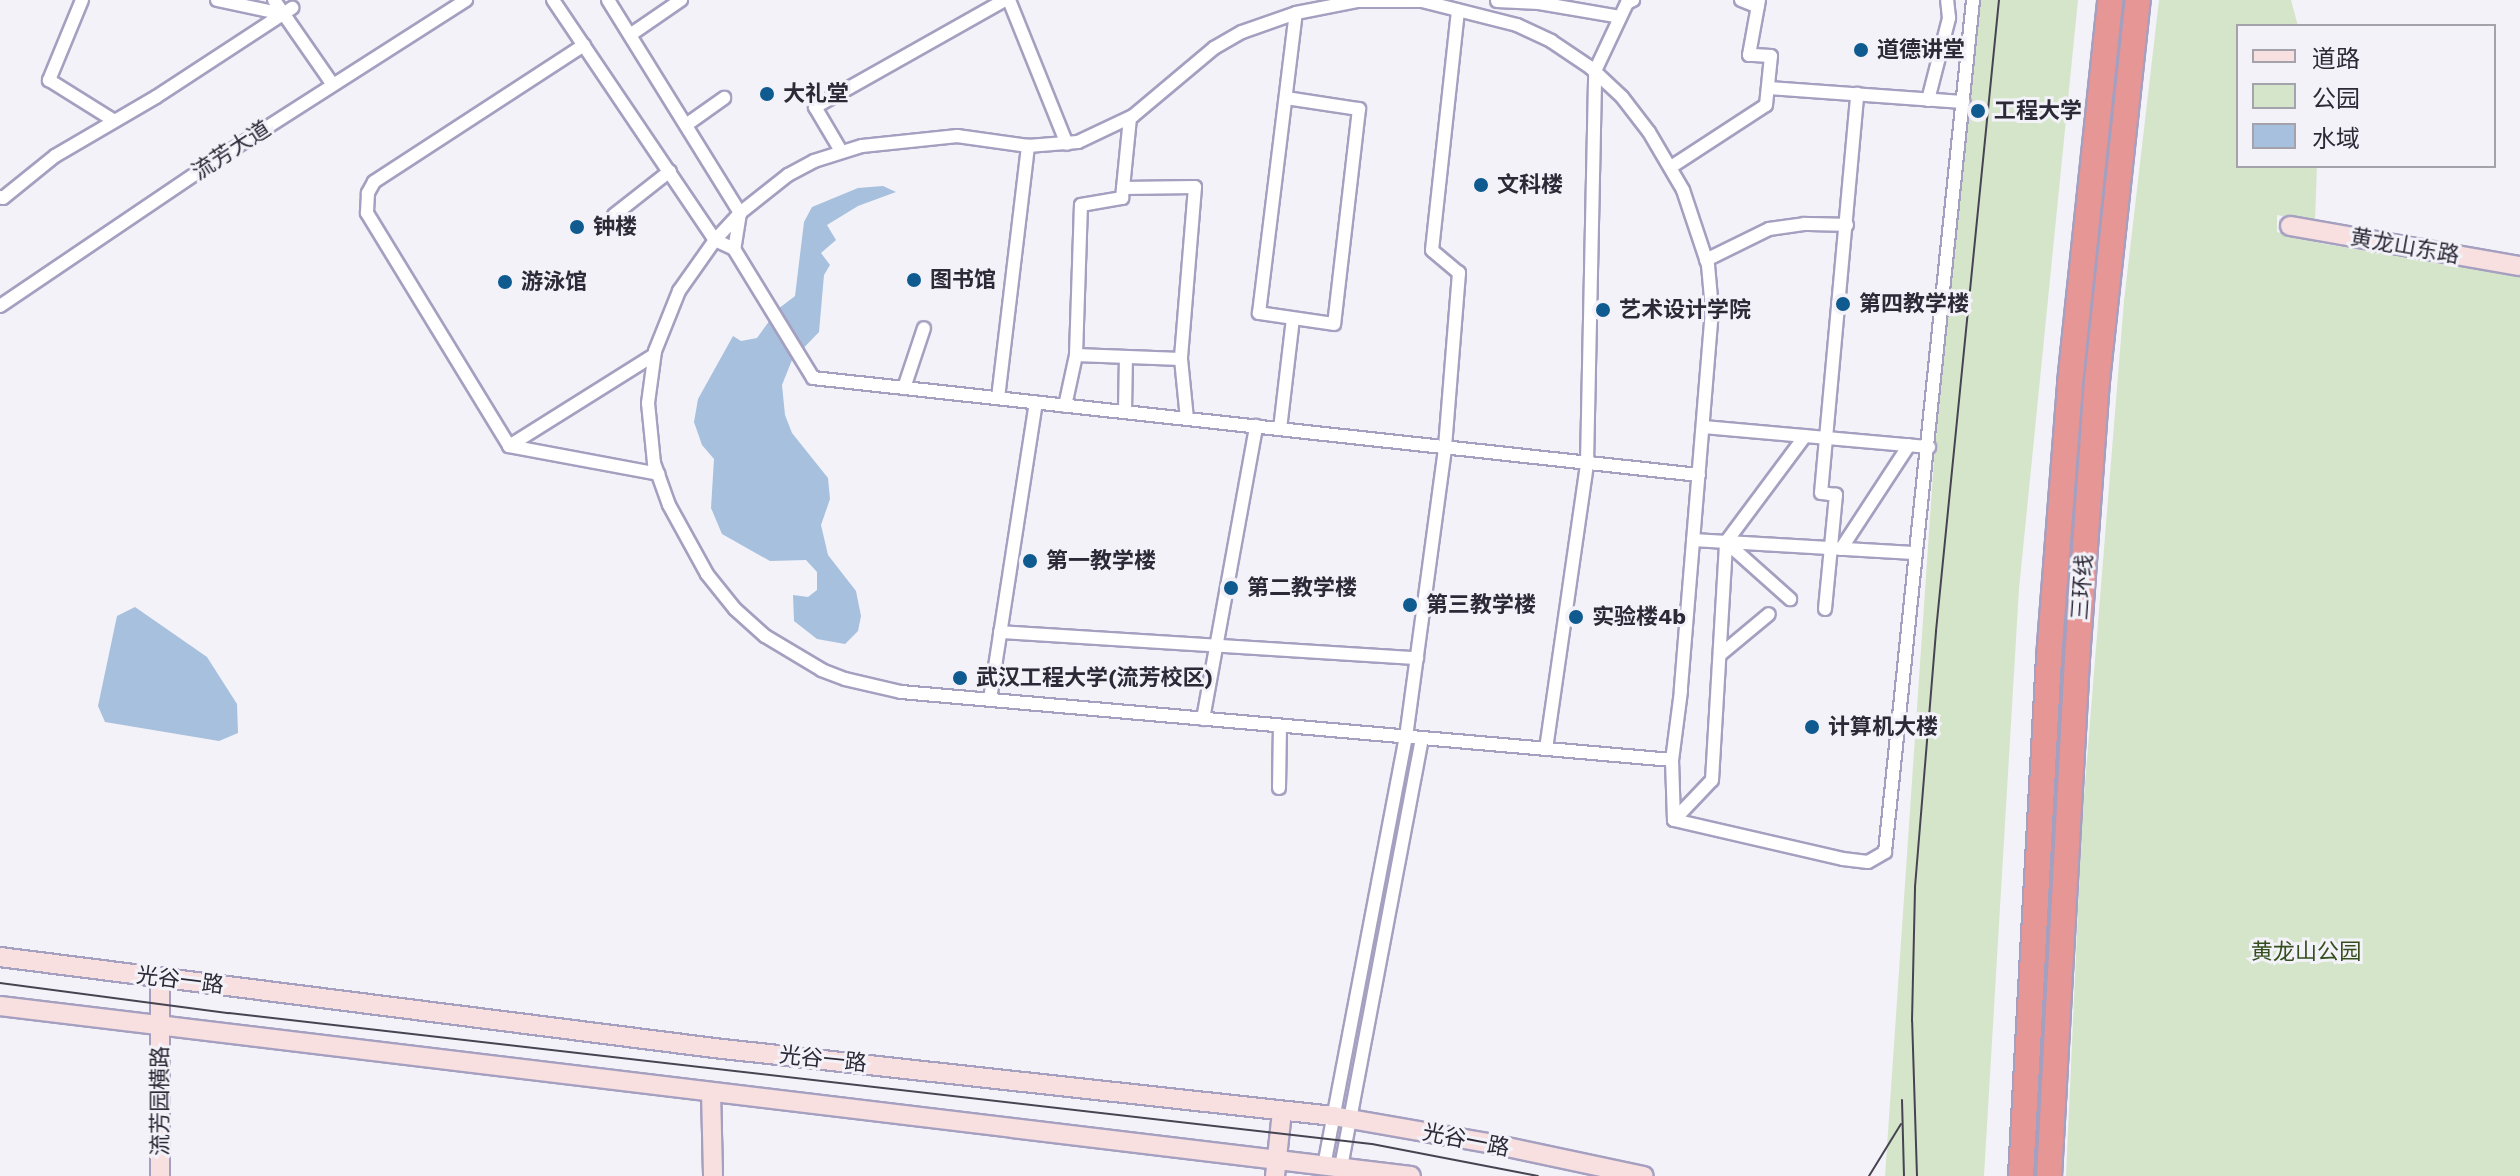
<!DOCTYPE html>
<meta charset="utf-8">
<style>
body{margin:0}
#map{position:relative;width:2520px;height:1176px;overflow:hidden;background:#f3f2f9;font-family:"Work Sans","Noto Sans SC",sans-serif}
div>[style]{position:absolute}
.green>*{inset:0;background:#d5e5ca}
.water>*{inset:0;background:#a6c0de}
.roads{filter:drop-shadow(2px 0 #a59fc0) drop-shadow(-2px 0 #a59fc0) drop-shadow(0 2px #a59fc0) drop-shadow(0 -2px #a59fc0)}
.street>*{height:12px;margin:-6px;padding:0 6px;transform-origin:6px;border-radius:6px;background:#fff}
.secondary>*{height:18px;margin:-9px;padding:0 9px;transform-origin:9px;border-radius:9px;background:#f8e0e0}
.highway>*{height:24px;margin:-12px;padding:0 12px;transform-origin:12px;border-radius:12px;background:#e79696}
.tram>*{height:2px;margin:-1px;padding:0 1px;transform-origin:1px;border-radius:1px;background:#474451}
.dots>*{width:22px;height:22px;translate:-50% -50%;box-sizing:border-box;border:4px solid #f3f2f9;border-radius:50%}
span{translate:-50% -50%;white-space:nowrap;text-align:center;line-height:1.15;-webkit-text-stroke:6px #f3f2f9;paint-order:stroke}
.poi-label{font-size:22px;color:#2d2a37;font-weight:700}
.left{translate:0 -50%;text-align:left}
.street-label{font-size:22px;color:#2d2a37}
.park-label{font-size:22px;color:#344e1d}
.legend{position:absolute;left:2236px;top:24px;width:260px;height:144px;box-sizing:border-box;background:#f3f2f9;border:2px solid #a4a2ab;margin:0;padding:10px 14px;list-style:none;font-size:24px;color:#2d2a37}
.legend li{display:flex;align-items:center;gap:16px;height:40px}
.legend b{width:40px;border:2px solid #a4a2ab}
</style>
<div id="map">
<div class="green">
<i style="clip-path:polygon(1977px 0,2078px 0,2019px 589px,1984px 1176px,1885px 1176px,1934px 459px)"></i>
<i style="clip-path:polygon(2159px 0,2291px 0,2298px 26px,2238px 26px,2238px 166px,2317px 166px,2315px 222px,2277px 215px,2277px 232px,2324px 244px,2520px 273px,2520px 1176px,2066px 1176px,2082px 821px,2124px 301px)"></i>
</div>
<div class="water">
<i style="clip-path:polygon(883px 186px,896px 192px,858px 206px,827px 225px,836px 240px,821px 253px,830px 265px,824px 275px,819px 332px,792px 360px,782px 385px,785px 415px,792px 433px,828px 478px,830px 499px,821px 525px,828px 555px,856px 591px,861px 616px,858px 631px,845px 644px,817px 639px,794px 621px,793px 595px,808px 597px,817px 590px,817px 572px,806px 560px,770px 561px,722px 534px,711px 508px,714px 459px,702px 445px,694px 422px,698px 399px,733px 336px,741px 341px,757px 338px,778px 309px,795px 296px,804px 222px,812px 207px,858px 188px)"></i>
<i style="clip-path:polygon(135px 607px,207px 657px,237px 704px,238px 733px,219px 741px,105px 722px,98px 706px,117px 616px)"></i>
</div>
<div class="roads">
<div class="street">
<i style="left:82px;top:0;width:87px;rotate:112.4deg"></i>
<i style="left:49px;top:80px;width:75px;rotate:32deg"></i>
<i style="left:217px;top:0;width:67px;rotate:12deg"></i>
<i style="left:274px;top:0;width:103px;rotate:55.2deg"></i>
<i style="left:553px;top:0;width:290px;rotate:56deg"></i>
<i style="left:715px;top:240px;width:21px;rotate:25deg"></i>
<i style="left:734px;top:249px;width:151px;rotate:58.5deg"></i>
<i style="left:813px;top:378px;width:891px;rotate:6.25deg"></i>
<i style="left:608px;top:0;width:251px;rotate:58.2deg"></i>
<i style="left:740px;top:213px;width:36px;rotate:99deg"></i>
<i style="left:1009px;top:0;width:155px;rotate:68.1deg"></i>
<i style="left:1741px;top:0;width:18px;rotate:22deg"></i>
<i style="left:1357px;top:1px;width:65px"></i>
<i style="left:1422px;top:1px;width:98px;rotate:14.2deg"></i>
<i style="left:1517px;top:25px;width:38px;rotate:25deg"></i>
<i style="left:1551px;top:41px;width:48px;rotate:34deg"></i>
<i style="left:1591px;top:68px;width:42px;rotate:43.1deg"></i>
<i style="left:1622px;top:97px;width:44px;rotate:52.4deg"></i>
<i style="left:1649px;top:132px;width:67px;rotate:59.6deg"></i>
<i style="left:1683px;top:190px;width:79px;rotate:71.6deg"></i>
<i style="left:1708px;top:265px;width:45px;rotate:84.9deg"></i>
<i style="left:1712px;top:310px;width:382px;rotate:94.7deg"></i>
<i style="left:1681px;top:691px;width:70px;rotate:97.4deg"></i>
<i style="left:1672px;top:760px;width:774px;rotate:-174.96deg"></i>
<i style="left:901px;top:692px;width:57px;rotate:-166.9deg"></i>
<i style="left:845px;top:679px;width:25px;rotate:-159deg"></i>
<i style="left:822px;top:670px;width:66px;rotate:-149.2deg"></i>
<i style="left:765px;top:636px;width:40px;rotate:-138deg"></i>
<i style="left:735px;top:609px;width:45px;rotate:-128.7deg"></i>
<i style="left:707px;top:574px;width:79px;rotate:-118.8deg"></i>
<i style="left:669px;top:505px;width:45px;rotate:-109.7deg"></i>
<i style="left:654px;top:463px;width:60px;rotate:-95.7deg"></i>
<i style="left:648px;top:403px;width:52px;rotate:-82.3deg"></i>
<i style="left:655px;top:351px;width:65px;rotate:-68.2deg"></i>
<i style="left:679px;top:291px;width:62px;rotate:-54.8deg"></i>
<i style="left:715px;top:240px;width:37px;rotate:-47deg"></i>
<i style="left:740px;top:213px;width:61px;rotate:-38.4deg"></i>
<i style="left:788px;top:175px;width:30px;rotate:-28deg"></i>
<i style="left:814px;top:161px;width:50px;rotate:-17.4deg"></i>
<i style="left:862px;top:146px;width:96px;rotate:-6deg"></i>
<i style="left:957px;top:136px;width:72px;rotate:8deg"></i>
<i style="left:1028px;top:146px;width:50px;rotate:-4.6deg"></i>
<i style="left:1078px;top:142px;width:61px;rotate:-25.3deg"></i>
<i style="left:1133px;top:116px;width:106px;rotate:-40deg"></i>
<i style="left:1214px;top:48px;width:32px;rotate:-30deg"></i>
<i style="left:1242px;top:32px;width:57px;rotate:-19.4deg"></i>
<i style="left:1296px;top:13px;width:62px;rotate:-11.1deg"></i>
<i style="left:1497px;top:1px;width:42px;rotate:2.7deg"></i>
<i style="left:1539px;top:3px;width:82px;rotate:9.8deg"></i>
<i style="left:630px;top:35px;width:62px;rotate:-34.5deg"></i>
<i style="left:584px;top:45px;width:251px;rotate:146.9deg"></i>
<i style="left:374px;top:182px;width:13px;rotate:119deg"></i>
<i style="left:368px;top:193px;width:20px;rotate:93deg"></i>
<i style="left:367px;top:213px;width:273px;rotate:58.6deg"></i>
<i style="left:509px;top:446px;width:152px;rotate:10.6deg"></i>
<i style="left:1768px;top:88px;width:196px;rotate:4.1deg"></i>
<i style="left:1286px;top:98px;width:74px;rotate:8.6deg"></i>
<i style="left:1359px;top:109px;width:216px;rotate:96.6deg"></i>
<i style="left:1334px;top:324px;width:76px;rotate:-171.7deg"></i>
<i style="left:1259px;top:313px;width:302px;rotate:-83deg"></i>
<i style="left:1928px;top:100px;width:85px;rotate:-75.6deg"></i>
<i style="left:1949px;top:18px;width:18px;rotate:-96deg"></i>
<i style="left:686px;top:125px;width:47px;rotate:-35.4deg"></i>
<i style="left:841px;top:151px;width:51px;rotate:-120.6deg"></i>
<i style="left:815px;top:107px;width:218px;rotate:-29.4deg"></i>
<i style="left:1671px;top:167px;width:113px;rotate:-33.1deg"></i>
<i style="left:1766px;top:105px;width:49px;rotate:-84.2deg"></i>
<i style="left:1771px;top:56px;width:22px;rotate:-177deg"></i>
<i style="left:1749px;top:55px;width:56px;rotate:-79.7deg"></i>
<i style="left:1123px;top:188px;width:72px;rotate:-0.8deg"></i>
<i style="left:1195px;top:187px;width:173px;rotate:94.7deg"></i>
<i style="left:1181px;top:359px;width:60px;rotate:84.3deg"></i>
<i style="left:0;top:197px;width:3px;rotate:18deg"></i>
<i style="left:3px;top:198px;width:67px;rotate:-38.9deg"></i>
<i style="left:55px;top:156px;width:117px;rotate:-30.3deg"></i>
<i style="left:156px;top:97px;width:163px;rotate:-33.2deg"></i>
<i style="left:614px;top:215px;width:71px;rotate:-38.2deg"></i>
<i style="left:1706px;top:260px;width:70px;rotate:-26.2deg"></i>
<i style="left:1769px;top:229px;width:35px;rotate:-8deg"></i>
<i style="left:1804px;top:224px;width:43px;rotate:1.3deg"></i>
<i style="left:0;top:306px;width:248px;rotate:-34.1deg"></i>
<i style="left:205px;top:167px;width:310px;rotate:-32.6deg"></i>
<i style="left:1076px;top:355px;width:105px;rotate:2.2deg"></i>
<i style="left:904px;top:388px;width:63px;rotate:-71.6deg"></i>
<i style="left:998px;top:398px;width:254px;rotate:-83.2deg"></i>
<i style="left:1065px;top:406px;width:52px;rotate:-77.8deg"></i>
<i style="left:1076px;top:355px;width:150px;rotate:-88.1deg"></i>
<i style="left:1081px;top:205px;width:42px;rotate:-9.7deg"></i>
<i style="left:1122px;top:198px;width:80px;rotate:-84.3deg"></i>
<i style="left:1125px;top:412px;width:55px;rotate:-89deg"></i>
<i style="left:1704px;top:427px;width:226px;rotate:5.1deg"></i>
<i style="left:1280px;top:429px;width:111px;rotate:-83.3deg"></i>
<i style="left:509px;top:446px;width:171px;rotate:-32.1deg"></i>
<i style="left:1693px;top:540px;width:221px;rotate:3.4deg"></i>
<i style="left:1726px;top:542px;width:86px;rotate:41.7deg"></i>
<i style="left:1841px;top:549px;width:124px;rotate:-56.8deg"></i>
<i style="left:1825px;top:609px;width:115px;rotate:-84.5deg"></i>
<i style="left:1836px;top:495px;width:15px;rotate:-172deg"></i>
<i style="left:1821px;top:493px;width:401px;rotate:-84.8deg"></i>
<i style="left:1000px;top:632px;width:418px;rotate:3.6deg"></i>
<i style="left:1721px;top:654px;width:62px;rotate:-39.8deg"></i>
<i style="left:990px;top:699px;width:300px;rotate:-81.2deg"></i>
<i style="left:1203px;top:719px;width:298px;rotate:-79.7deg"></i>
<i style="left:1546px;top:749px;width:289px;rotate:-81.8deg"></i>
<i style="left:1587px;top:463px;width:392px;rotate:-88.8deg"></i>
<i style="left:1595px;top:71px;width:75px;rotate:-64.8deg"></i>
<i style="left:1627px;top:3px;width:7px;rotate:-27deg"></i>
<i style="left:1672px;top:760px;width:60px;rotate:88.1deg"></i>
<i style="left:1279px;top:788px;width:62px;rotate:-89.1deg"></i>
<i style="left:1674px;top:820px;width:173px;rotate:13deg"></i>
<i style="left:1843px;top:859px;width:25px;rotate:7deg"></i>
<i style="left:1868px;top:862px;width:20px;rotate:-30deg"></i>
<i style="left:1885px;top:852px;width:857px;rotate:-84.1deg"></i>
<i style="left:1674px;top:820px;width:55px;rotate:-46.5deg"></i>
<i style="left:1712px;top:780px;width:238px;rotate:-86.6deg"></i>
<i style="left:1726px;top:542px;width:132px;rotate:-53.3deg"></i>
<i style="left:1324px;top:1166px;width:437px;rotate:-79.2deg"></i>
<i style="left:1406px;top:737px;width:293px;rotate:-82.3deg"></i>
<i style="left:1445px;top:447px;width:175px;rotate:-85.4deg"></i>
<i style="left:1459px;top:273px;width:35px;rotate:-140deg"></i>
<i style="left:1432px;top:250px;width:241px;rotate:-83.8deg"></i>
<i style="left:1341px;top:1167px;width:436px;rotate:-79.3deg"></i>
</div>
<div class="secondary">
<i style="left:2290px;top:226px;width:233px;rotate:9.9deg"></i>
<i style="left:0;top:957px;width:720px;rotate:7.26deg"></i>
<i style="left:714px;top:1048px;width:623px;rotate:6.27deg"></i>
<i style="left:1333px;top:1116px;width:162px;rotate:9.9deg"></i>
<i style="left:1493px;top:1144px;width:154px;rotate:12deg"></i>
<i style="left:160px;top:978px;width:198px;rotate:90deg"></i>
<i style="left:0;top:1006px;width:1421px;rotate:6.87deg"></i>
<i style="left:711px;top:1092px;width:84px;rotate:88.6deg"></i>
<i style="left:1275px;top:1176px;width:64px;rotate:-83.8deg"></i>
</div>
<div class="highway">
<i style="left:2021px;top:1176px;width:519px;rotate:-86.91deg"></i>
<i style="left:2049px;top:658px;width:276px;rotate:-85.6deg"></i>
<i style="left:2070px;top:383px;width:385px;rotate:-84deg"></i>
<i style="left:2049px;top:1176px;width:518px;rotate:-86.9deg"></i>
<i style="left:2077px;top:659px;width:279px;rotate:-85.9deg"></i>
<i style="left:2097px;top:381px;width:383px;rotate:-83.9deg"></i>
</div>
</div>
<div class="tram">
<i style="left:0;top:983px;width:231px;rotate:7.5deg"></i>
<i style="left:229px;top:1013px;width:1150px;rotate:6.54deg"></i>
<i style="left:1372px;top:1144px;width:169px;rotate:10.9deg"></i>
<i style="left:1902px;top:1100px;width:76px;rotate:88.5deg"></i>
<i style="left:1869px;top:1176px;width:61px;rotate:-58.4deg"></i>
<i style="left:1917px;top:1176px;width:155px;rotate:-91.8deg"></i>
<i style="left:1912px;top:1021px;width:134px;rotate:-88.7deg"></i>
<i style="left:1915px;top:887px;width:257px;rotate:-85.3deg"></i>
<i style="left:1936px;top:631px;width:634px;rotate:-84.3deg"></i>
</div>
<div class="dots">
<i style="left:1861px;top:50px;background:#0f5a8e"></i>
<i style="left:767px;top:94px;background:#0f5a8e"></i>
<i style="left:1978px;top:111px;background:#0f5a8e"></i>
<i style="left:1481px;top:185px;background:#0f5a8e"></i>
<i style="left:577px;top:227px;background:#0f5a8e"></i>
<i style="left:914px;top:280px;background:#0f5a8e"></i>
<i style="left:505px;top:282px;background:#0f5a8e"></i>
<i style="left:1843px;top:304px;background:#0f5a8e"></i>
<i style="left:1603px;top:310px;background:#0f5a8e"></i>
<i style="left:1030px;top:561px;background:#0f5a8e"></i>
<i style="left:1231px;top:588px;background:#0f5a8e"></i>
<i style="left:1410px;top:605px;background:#0f5a8e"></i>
<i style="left:1576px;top:617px;background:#0f5a8e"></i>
<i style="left:960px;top:678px;background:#0f5a8e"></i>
<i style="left:1812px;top:727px;background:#0f5a8e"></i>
</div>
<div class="poi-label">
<span class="left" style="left:1877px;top:50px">道德讲堂</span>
<span class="left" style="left:783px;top:94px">大礼堂</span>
<span class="left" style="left:1994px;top:111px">工程大学</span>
<span class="left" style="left:1497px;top:185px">文科楼</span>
<span class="left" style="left:593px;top:227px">钟楼</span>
<span class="left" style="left:930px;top:280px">图书馆</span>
<span class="left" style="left:521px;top:282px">游泳馆</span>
<span class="left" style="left:1859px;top:304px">第四教学楼</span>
<span class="left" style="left:1619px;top:310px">艺术设计学院</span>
<span class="left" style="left:1046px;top:561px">第一教学楼</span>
<span class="left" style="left:1247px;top:588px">第二教学楼</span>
<span class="left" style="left:1426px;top:605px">第三教学楼</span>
<span class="left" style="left:1592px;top:617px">实验楼4b</span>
<span class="left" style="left:976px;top:678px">武汉工程大学(流芳校区)</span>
<span class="left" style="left:1828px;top:727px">计算机大楼</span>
</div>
<div class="street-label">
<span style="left:231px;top:150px;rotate:-33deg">流芳大道</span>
<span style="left:2405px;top:246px;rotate:10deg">黄龙山东路</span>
<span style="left:2082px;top:587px;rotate:-86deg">三环线</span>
<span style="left:180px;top:980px;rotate:7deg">光谷一路</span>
<span style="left:823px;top:1059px;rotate:6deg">光谷一路</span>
<span style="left:160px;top:1101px;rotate:-90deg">流芳园横路</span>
<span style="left:1466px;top:1140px;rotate:11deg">光谷一路</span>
</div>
<div class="park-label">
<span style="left:2306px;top:952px">黄龙山公园</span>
</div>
<ul class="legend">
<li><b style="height:10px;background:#f8e0e0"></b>道路</li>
<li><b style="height:22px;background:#d5e5ca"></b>公园</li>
<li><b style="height:22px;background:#a6c0de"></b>水域</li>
</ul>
</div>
